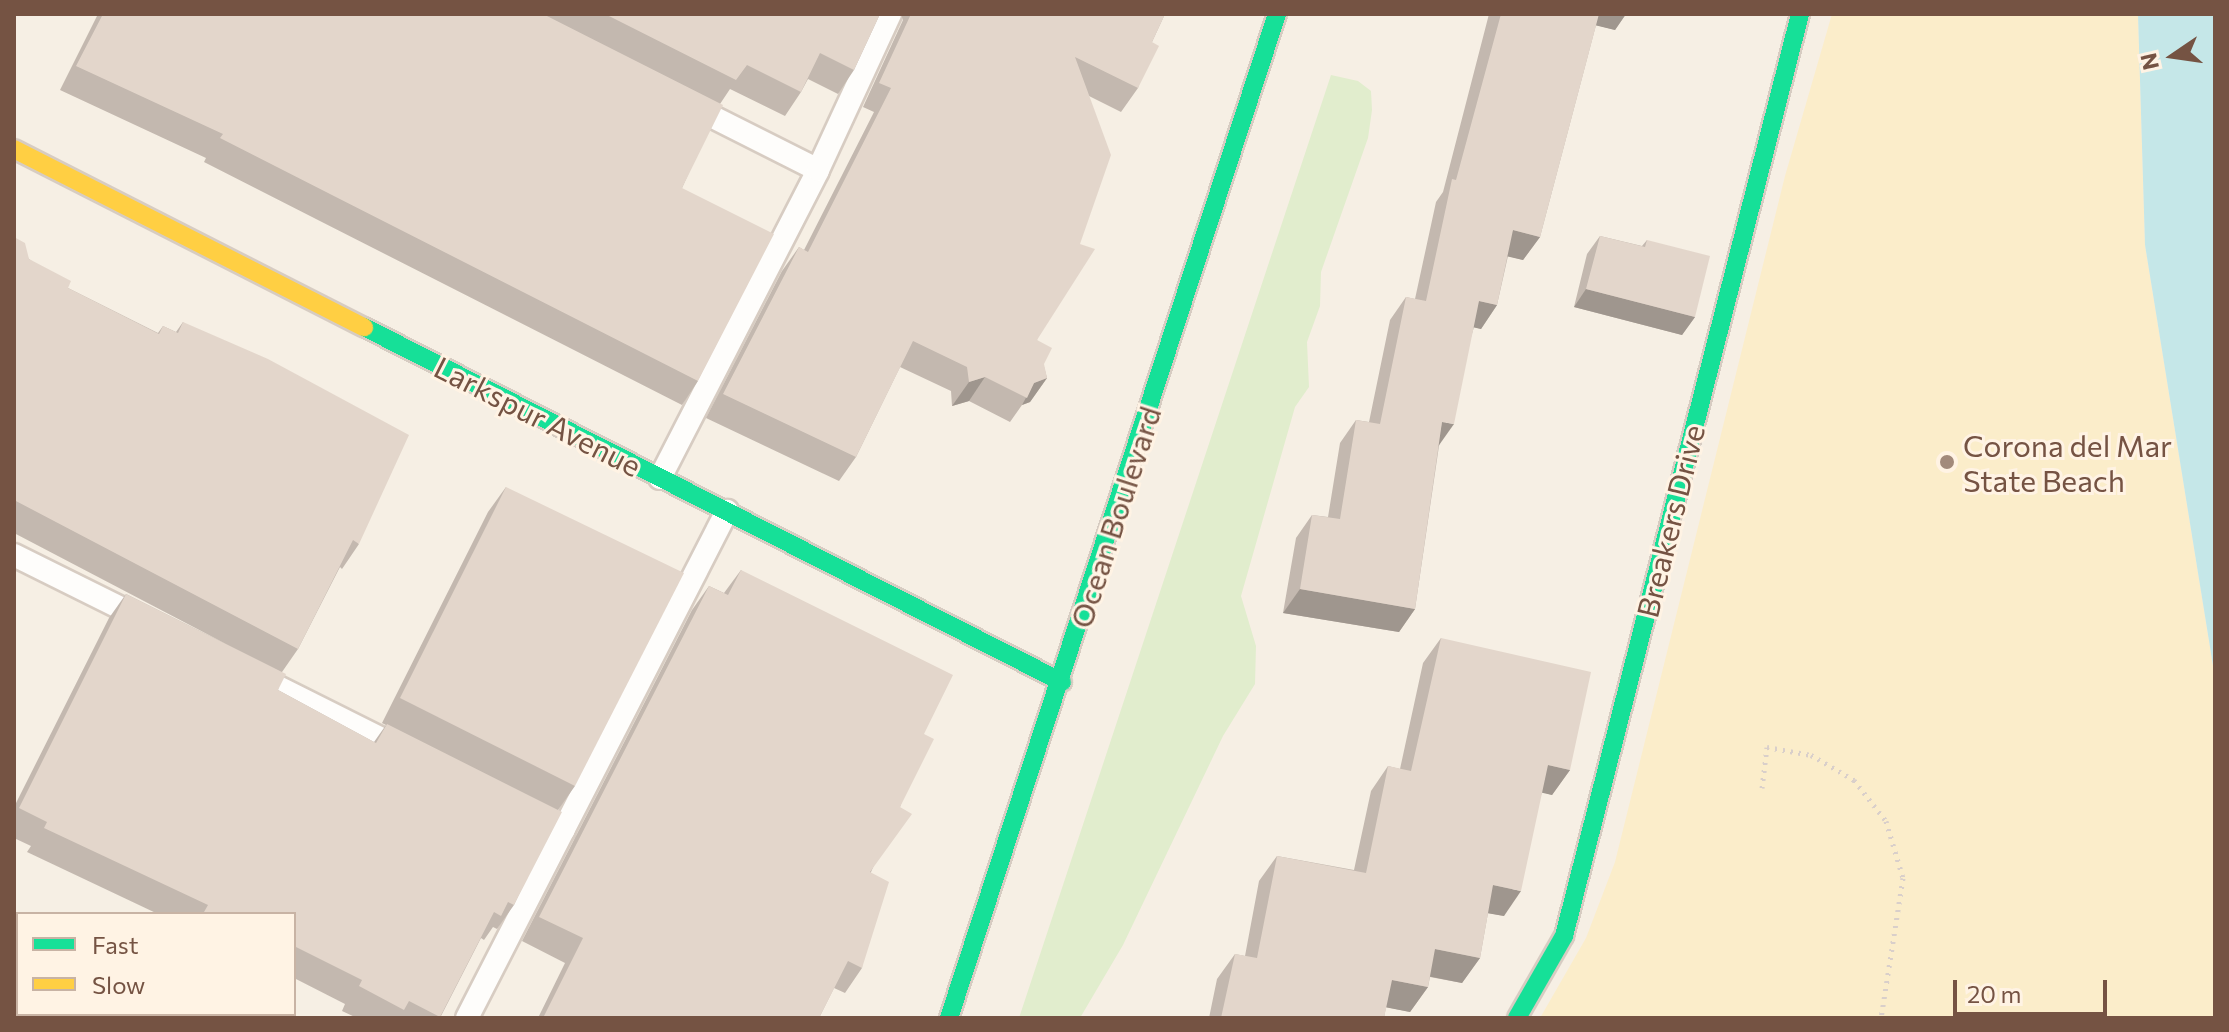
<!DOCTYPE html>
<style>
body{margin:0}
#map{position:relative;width:2229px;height:1032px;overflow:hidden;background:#f6efe4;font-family:Commissioner,sans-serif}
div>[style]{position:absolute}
.green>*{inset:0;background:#e1edcd}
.sand>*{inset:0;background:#fbedca}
.water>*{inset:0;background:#c5e7e8}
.path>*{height:5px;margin-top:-2.5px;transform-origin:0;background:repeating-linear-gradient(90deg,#d9cfca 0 2px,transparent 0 8px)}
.roads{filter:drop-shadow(2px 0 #d7ccc2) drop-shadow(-2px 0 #d7ccc2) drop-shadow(0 2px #d7ccc2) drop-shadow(0 -2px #d7ccc2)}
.lane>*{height:22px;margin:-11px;padding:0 11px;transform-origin:11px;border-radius:11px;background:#fefdfb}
.street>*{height:44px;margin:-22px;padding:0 22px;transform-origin:22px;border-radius:22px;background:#fefdfb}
.fast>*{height:18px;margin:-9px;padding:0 9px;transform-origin:9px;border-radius:9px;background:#16e098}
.slow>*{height:18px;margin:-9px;padding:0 9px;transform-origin:9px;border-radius:9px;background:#ffcf43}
.wall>*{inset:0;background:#c3b8af}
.shaded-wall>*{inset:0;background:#9f968e}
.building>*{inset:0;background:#e3d6cb}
.dots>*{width:22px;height:22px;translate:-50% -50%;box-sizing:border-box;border:4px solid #fff3e4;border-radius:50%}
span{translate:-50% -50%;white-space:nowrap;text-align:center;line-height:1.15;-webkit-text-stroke:6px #fff3e4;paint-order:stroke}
.street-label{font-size:30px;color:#755343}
.poi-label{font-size:30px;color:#755343}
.left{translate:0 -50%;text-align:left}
.frame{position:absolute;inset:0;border:16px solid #755343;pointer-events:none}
.legend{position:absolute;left:16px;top:912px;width:280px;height:104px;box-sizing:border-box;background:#fff3e4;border:2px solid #c8b3a4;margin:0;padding:10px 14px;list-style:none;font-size:24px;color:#755343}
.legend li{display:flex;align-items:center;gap:16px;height:40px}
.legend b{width:40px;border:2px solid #c8b3a4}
.north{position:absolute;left:2133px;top:16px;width:80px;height:80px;-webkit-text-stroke:6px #fff3e4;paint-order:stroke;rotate:257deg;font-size:22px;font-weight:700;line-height:32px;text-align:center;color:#755343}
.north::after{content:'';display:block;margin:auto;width:28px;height:36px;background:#755343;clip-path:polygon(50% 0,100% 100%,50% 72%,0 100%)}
.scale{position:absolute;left:1953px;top:980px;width:154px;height:36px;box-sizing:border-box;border:4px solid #755343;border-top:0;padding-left:10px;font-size:24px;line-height:28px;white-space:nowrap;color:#755343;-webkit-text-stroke:6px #fff3e4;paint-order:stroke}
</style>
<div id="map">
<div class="green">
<i style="clip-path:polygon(1331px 75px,1358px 81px,1371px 91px,1372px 110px,1368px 138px,1321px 272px,1320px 306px,1307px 342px,1309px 387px,1295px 407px,1241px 596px,1256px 646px,1255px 684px,1223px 736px,1123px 945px,1080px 1018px,1019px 1018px)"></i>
</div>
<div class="sand">
<i style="clip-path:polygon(1832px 14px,2138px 14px,2145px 245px,2215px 678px,2215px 1018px,1540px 1018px,1586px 938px,1615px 862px,1785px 176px)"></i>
</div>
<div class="water">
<i style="clip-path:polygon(2138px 14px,2215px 14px,2215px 678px,2145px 245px)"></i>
</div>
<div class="path">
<i style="left:1762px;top:788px;width:41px;rotate:-83deg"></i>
<i style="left:1767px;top:747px;width:45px;rotate:10.3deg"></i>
<i style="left:1811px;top:755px;width:50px;rotate:30.2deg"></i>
<i style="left:1854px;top:780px;width:52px;rotate:52deg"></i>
<i style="left:1886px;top:821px;width:59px;rotate:73.4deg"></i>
<i style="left:1903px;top:878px;width:142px;rotate:98.9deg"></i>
</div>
<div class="roads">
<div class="lane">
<i style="left:691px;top:106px;width:142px;rotate:26.7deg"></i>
<i style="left:660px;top:478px;width:346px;rotate:-62.8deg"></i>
<i style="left:818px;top:170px;width:172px;rotate:-65.2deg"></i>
<i style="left:14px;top:555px;width:146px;rotate:26.4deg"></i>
<i style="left:254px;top:675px;width:165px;rotate:26.6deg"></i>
<i style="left:529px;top:812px;width:39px;rotate:27deg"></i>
<i style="left:467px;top:1018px;width:570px;rotate:-62.85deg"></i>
</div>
<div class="street">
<i style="left:14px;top:939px;width:4px;rotate:27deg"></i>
<i style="left:163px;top:1014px;width:9px;rotate:27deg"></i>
</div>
<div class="fast">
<i style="left:364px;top:327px;width:783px;rotate:26.96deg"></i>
<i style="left:949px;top:1018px;width:1056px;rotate:-71.91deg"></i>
<i style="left:1517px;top:1018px;width:95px;rotate:-60.2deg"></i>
<i style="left:1564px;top:936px;width:952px;rotate:-75.64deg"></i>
</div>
<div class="slow">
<i style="left:14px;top:149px;width:393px;rotate:27deg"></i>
</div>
</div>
<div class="wall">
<i style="clip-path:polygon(98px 14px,880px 14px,854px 70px,838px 94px,808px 79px,801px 92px,785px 116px,730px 89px,720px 104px,682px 188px,698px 381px,682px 405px,204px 162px,206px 158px,60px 90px)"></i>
<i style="clip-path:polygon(901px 14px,1165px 14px,1152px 42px,1138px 88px,1121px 112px,1089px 96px,1037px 340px,1047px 378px,1030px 402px,1022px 405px,1010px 422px,969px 401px,952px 406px,951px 391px,900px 367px,856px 457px,839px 481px,706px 418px,782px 271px,799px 247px,804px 250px,874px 112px,863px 107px,903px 20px)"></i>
<i style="clip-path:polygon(1489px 14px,1626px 14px,1615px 30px,1596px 25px,1540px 237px,1523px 260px,1508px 256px,1497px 305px,1481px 329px,1474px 327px,1439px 446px,1415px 609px,1399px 632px,1283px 613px,1296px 538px,1312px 515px,1328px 517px,1340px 443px,1356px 420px,1369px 422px,1390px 320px,1406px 297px,1415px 299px,1436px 202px,1443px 192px)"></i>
<i style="clip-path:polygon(1600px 236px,1642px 246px,1647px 240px,1695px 317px,1682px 335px,1574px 307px,1587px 254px)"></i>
<i style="clip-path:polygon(14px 237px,29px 259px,68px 288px,158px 333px,163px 326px,176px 332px,183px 322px,359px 544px,342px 569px,340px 567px,298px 649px,282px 672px,278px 690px,374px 742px,386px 725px,382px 723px,488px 512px,506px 487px,575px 786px,558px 810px,514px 905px,497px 929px,493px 927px,484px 940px,481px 938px,440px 1018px,357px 1018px,342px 1011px,345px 1004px,294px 978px,294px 914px,158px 914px,27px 852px,31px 846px,14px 838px,14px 807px,109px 618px,126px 594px,226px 644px,14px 533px)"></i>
<i style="clip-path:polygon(741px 570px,924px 734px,900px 807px,871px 872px,862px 968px,845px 993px,834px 988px,819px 1018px,538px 1018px,565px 963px,522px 941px,692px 610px,709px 586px,724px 593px)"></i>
<i style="clip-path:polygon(1441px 638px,1570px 770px,1552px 795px,1542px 792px,1504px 916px,1488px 913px,1480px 958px,1462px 983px,1430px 977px,1428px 987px,1410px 1012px,1386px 1007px,1384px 1018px,1209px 1018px,1217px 979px,1235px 954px,1245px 956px,1259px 881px,1277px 856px,1354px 870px,1371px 791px,1388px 766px,1400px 769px,1423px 663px)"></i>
</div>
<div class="shaded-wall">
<i style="clip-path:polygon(1593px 14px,1626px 14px,1615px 30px,1586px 23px)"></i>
<i style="clip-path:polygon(1513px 230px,1540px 237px,1523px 260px,1497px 254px)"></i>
<i style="clip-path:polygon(1586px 289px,1695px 317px,1682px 335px,1574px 307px)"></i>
<i style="clip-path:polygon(1479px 301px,1497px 305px,1481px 329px,1463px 325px)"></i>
<i style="clip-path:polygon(985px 377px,969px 401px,952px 406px,969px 382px)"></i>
<i style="clip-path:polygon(1047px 378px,1030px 402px,1022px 405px,1034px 383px)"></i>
<i style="clip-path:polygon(1442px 422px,1454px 424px,1437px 448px)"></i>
<i style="clip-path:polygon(1300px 589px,1415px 609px,1399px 632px,1283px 613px)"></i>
<i style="clip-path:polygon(1548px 765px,1570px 770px,1552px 795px,1530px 790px)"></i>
<i style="clip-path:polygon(1493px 885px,1521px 891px,1504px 916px,1475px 911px)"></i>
<i style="clip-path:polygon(1435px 949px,1480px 958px,1462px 983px,1417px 974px)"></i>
<i style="clip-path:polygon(1392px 980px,1428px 987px,1410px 1012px,1374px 1005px)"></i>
</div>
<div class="building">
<i style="clip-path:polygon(103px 14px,543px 14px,723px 105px,682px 188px,774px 234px,698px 381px,220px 138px,223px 134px,76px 66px)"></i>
<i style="clip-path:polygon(605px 14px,880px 14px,854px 70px,820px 53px,801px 92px,747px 65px,736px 80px)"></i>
<i style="clip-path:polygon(911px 14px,1165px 14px,1152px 42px,1159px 46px,1138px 88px,1075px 57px,1111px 155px,1080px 244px,1095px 249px,1037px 340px,1052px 348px,1044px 364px,1047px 378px,1034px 383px,1027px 398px,985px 377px,969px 382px,967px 367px,913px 341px,856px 457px,723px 394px,799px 247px,808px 252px,891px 88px,879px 83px)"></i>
<i style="clip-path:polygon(1501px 14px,1599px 14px,1540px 237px,1513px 230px,1497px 305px,1479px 301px,1454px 424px,1442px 422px,1415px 609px,1300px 589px,1312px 515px,1340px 519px,1356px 420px,1380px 424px,1406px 297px,1426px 301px,1452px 179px,1456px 180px)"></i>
<i style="clip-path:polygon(1600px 236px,1645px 247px,1647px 240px,1710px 256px,1695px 317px,1586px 289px)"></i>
<i style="clip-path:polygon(14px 237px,25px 243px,29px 259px,71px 281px,68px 288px,159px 334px,163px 326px,178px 333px,183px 322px,268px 359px,409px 435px,359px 544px,353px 540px,298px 649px,14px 500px)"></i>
<i style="clip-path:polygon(506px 487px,684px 573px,575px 786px,400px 698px)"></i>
<i style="clip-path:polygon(741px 570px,953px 675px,924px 734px,934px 739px,900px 807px,912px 814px,870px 872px,889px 882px,862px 968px,848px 961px,819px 1018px,543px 1018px,583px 938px,539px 917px,709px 586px,728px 595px)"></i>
<i style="clip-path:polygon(126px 594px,286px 674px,278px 690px,376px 743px,387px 724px,562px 812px,514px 905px,508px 902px,501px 916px,494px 912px,440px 1017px,409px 1001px,404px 1010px,359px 986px,362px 980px,294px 946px,294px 914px,209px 914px,204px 912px,208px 905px,44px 828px,47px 822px,19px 808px)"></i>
<i style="clip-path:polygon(1441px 638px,1591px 672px,1570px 770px,1548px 765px,1521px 891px,1493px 885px,1480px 958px,1435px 949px,1428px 987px,1392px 980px,1384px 1018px,1221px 1018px,1235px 954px,1257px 958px,1277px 856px,1366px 873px,1388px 766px,1411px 771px)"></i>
</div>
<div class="dots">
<i style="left:1947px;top:462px;background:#a28a7b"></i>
</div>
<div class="street-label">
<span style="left:538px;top:416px;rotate:27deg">Larkspur Avenue</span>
<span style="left:1115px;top:517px;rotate:-72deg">Ocean Boulevard</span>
<span style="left:1670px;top:521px;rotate:-76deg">Breakers Drive</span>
</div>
<div class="poi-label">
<span class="left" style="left:1963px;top:462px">Corona del Mar<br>State Beach</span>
</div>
<div class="frame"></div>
<ul class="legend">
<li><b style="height:10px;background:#16e098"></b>Fast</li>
<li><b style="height:10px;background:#ffcf43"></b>Slow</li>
</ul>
<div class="north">N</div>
<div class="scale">20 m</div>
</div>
